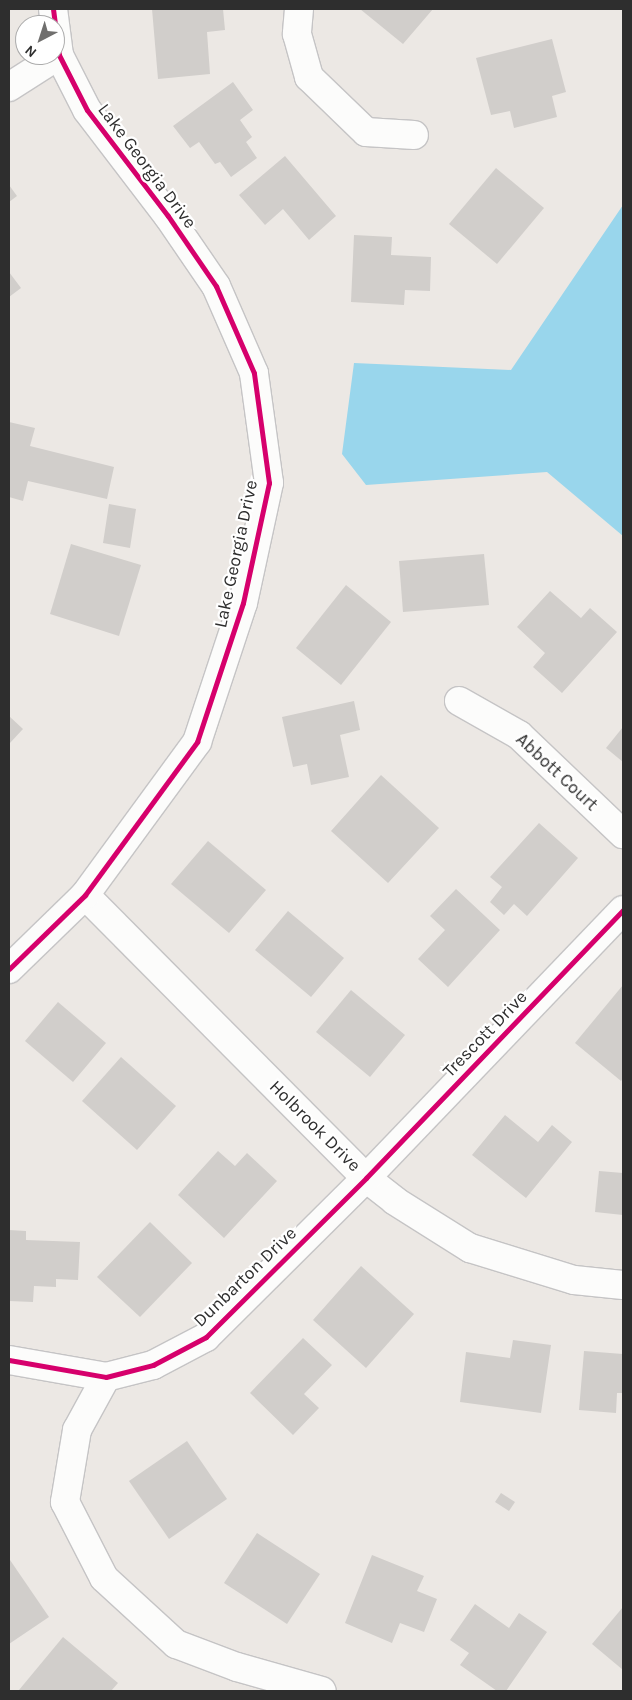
<!DOCTYPE html>
<style>
body{margin:0}
#map{position:relative;width:632px;height:1700px;overflow:hidden;background:#ece8e4;font-family:Karla,sans-serif}
div>[style]{position:absolute}
.water>*{inset:0;background:#99d6ec}
.building>*{inset:0;background:#d1cecb}
.roads{filter:drop-shadow(1px 0 #c5c4c5) drop-shadow(-1px 0 #c5c4c5) drop-shadow(0 1px #c5c4c5) drop-shadow(0 -1px #c5c4c5)}
.minor>*{height:28px;margin:-14px;padding:0 14px;transform-origin:14px;border-radius:14px;background:#fcfcfb}
.cycleway>*{height:5px;margin:-2.5px;padding:0 2.5px;transform-origin:2.5px;border-radius:2.5px;background:#d6006c}
span{translate:-50% -50%;white-space:nowrap;text-align:center;line-height:1.15;-webkit-text-stroke:4.5px #fff;paint-order:stroke}
.street-label{font-size:18px;color:#2e2e2e}
.frame{position:absolute;inset:0;border:10px solid #2e2e2e;pointer-events:none}
.north{position:absolute;left:15px;top:15px;width:50px;height:50px;box-sizing:border-box;background:#fff;border:1px solid #ababab;border-radius:50%;rotate:220deg;font-size:14px;font-weight:700;line-height:20px;text-align:center;color:#2e2e2e}
.north::after{content:'';display:block;margin:auto;width:18px;height:22px;background:#706f6e;clip-path:polygon(50% 0,100% 100%,50% 72%,0 100%)}
</style>
<div id="map">
<div class="water">
<i style="clip-path:polygon(623px 205px,623px 536px,547px 472px,366px 485px,342px 454px,354px 363px,511px 370px)"></i>
</div>
<div class="building">
<i style="clip-path:polygon(152px 9px,223px 9px,225px 30px,207px 32px,210px 74px,158px 79px)"></i>
<i style="clip-path:polygon(360px 9px,433px 9px,403px 44px)"></i>
<i style="clip-path:polygon(552px 39px,566px 92px,552px 96px,557px 117px,514px 128px,510px 111px,491px 115px,476px 58px)"></i>
<i style="clip-path:polygon(233px 82px,253px 110px,240px 120px,252px 137px,246px 142px,257px 158px,231px 177px,220px 162px,215px 164px,199px 142px,190px 148px,173px 126px)"></i>
<i style="clip-path:polygon(285px 156px,336px 216px,309px 240px,283px 209px,265px 225px,239px 195px)"></i>
<i style="clip-path:polygon(496px 168px,544px 208px,497px 264px,449px 224px)"></i>
<i style="clip-path:polygon(9px 185px,17px 196px,9px 202px)"></i>
<i style="clip-path:polygon(354px 235px,392px 237px,391px 255px,431px 257px,430px 291px,405px 290px,404px 305px,351px 302px)"></i>
<i style="clip-path:polygon(9px 272px,21px 288px,9px 297px)"></i>
<i style="clip-path:polygon(9px 422px,35px 428px,30px 446px,114px 467px,107px 499px,28px 481px,23px 501px,9px 497px)"></i>
<i style="clip-path:polygon(109px 504px,136px 509px,130px 548px,103px 543px)"></i>
<i style="clip-path:polygon(71px 544px,141px 565px,119px 636px,50px 614px)"></i>
<i style="clip-path:polygon(484px 554px,489px 605px,403px 612px,399px 561px)"></i>
<i style="clip-path:polygon(346px 585px,391px 622px,341px 685px,296px 648px)"></i>
<i style="clip-path:polygon(550px 591px,581px 618px,590px 608px,617px 632px,562px 693px,533px 667px,545px 653px,517px 627px)"></i>
<i style="clip-path:polygon(354px 701px,360px 730px,340px 735px,349px 777px,311px 785px,307px 764px,293px 767px,282px 717px)"></i>
<i style="clip-path:polygon(9px 716px,23px 729px,9px 744px)"></i>
<i style="clip-path:polygon(623px 727px,623px 762px,606px 748px)"></i>
<i style="clip-path:polygon(381px 775px,439px 828px,388px 883px,331px 831px)"></i>
<i style="clip-path:polygon(539px 823px,578px 858px,527px 916px,514px 904px,504px 915px,490px 902px,502px 887px,490px 877px)"></i>
<i style="clip-path:polygon(208px 841px,266px 890px,229px 933px,171px 884px)"></i>
<i style="clip-path:polygon(456px 889px,500px 930px,448px 987px,418px 959px,445px 930px,430px 916px)"></i>
<i style="clip-path:polygon(288px 911px,344px 958px,311px 997px,255px 950px)"></i>
<i style="clip-path:polygon(623px 985px,623px 1078px,621px 1081px,575px 1043px)"></i>
<i style="clip-path:polygon(351px 990px,405px 1035px,370px 1077px,316px 1032px)"></i>
<i style="clip-path:polygon(58px 1002px,106px 1043px,73px 1082px,25px 1041px)"></i>
<i style="clip-path:polygon(121px 1057px,176px 1106px,137px 1150px,82px 1101px)"></i>
<i style="clip-path:polygon(505px 1115px,538px 1142px,552px 1125px,572px 1142px,526px 1198px,472px 1155px)"></i>
<i style="clip-path:polygon(218px 1151px,235px 1166px,247px 1153px,277px 1181px,224px 1238px,178px 1195px)"></i>
<i style="clip-path:polygon(599px 1171px,623px 1173px,623px 1215px,595px 1212px)"></i>
<i style="clip-path:polygon(150px 1222px,192px 1263px,140px 1317px,97px 1277px)"></i>
<i style="clip-path:polygon(9px 1230px,26px 1231px,26px 1240px,80px 1242px,78px 1280px,56px 1279px,56px 1287px,34px 1286px,33px 1302px,9px 1301px)"></i>
<i style="clip-path:polygon(361px 1266px,414px 1314px,366px 1368px,313px 1320px)"></i>
<i style="clip-path:polygon(303px 1338px,332px 1365px,304px 1394px,319px 1408px,293px 1435px,250px 1393px)"></i>
<i style="clip-path:polygon(513px 1340px,551px 1345px,541px 1413px,460px 1402px,466px 1352px,510px 1358px)"></i>
<i style="clip-path:polygon(584px 1351px,623px 1354px,623px 1393px,617px 1393px,616px 1413px,579px 1410px)"></i>
<i style="clip-path:polygon(187px 1441px,227px 1499px,169px 1539px,129px 1481px)"></i>
<i style="clip-path:polygon(501px 1493px,515px 1502px,509px 1511px,495px 1502px)"></i>
<i style="clip-path:polygon(257px 1533px,320px 1574px,287px 1624px,224px 1583px)"></i>
<i style="clip-path:polygon(372px 1555px,424px 1576px,417px 1591px,437px 1599px,424px 1632px,400px 1623px,392px 1643px,345px 1623px)"></i>
<i style="clip-path:polygon(10px 1560px,49px 1617px,9px 1644px,9px 1561px)"></i>
<i style="clip-path:polygon(475px 1604px,509px 1628px,519px 1613px,547px 1632px,506px 1691px,497px 1691px,460px 1665px,469px 1653px,450px 1640px)"></i>
<i style="clip-path:polygon(623px 1607px,623px 1670px,592px 1644px)"></i>
<i style="clip-path:polygon(63px 1637px,118px 1683px,111px 1691px,19px 1690px)"></i>
</div>
<div class="roads">
<div class="minor">
<i style="left:299px;top:9px;width:25px;rotate:95deg"></i>
<i style="left:297px;top:34px;width:45px;rotate:74.4deg"></i>
<i style="left:309px;top:77px;width:79px;rotate:44deg"></i>
<i style="left:366px;top:132px;width:48px;rotate:3.6deg"></i>
<i style="left:9px;top:87px;width:59px;rotate:-32.6deg"></i>
<i style="left:459px;top:701px;width:69px;rotate:29.5deg"></i>
<i style="left:519px;top:735px;width:144px;rotate:43.6deg"></i>
<i style="left:85px;top:895px;width:399px;rotate:45.2deg"></i>
<i style="left:366px;top:1178px;width:37px;rotate:38deg"></i>
<i style="left:395px;top:1201px;width:89px;rotate:32.1deg"></i>
<i style="left:470px;top:1248px;width:109px;rotate:17.1deg"></i>
<i style="left:574px;top:1280px;width:49px;rotate:5.8deg"></i>
<i style="left:9px;top:969px;width:106px;rotate:-44.2deg"></i>
<i style="left:85px;top:895px;width:190px;rotate:-53.8deg"></i>
<i style="left:197px;top:742px;width:146px;rotate:-71.7deg"></i>
<i style="left:243px;top:603px;width:123px;rotate:-77.8deg"></i>
<i style="left:269px;top:483px;width:111px;rotate:-97.8deg"></i>
<i style="left:254px;top:373px;width:95px;rotate:-113.6deg"></i>
<i style="left:216px;top:286px;width:85px;rotate:-124.4deg"></i>
<i style="left:168px;top:216px;width:133px;rotate:-127.4deg"></i>
<i style="left:87px;top:110px;width:62px;rotate:-117deg"></i>
<i style="left:59px;top:55px;width:46px;rotate:-97.4deg"></i>
<i style="left:9px;top:1360px;width:98px;rotate:9.9deg"></i>
<i style="left:106px;top:1377px;width:49px;rotate:-14.3deg"></i>
<i style="left:153px;top:1365px;width:60px;rotate:-27.8deg"></i>
<i style="left:206px;top:1337px;width:226px;rotate:-44.8deg"></i>
<i style="left:366px;top:1178px;width:371px;rotate:-46.2deg"></i>
<i style="left:106px;top:1377px;width:60px;rotate:118.7deg"></i>
<i style="left:77px;top:1430px;width:73px;rotate:99.5deg"></i>
<i style="left:65px;top:1502px;width:85px;rotate:62.8deg"></i>
<i style="left:104px;top:1578px;width:98px;rotate:42.5deg"></i>
<i style="left:176px;top:1644px;width:65px;rotate:20.7deg"></i>
<i style="left:237px;top:1667px;width:88px;rotate:15.8deg"></i>
</div>
</div>
<div class="cycleway">
<i style="left:9px;top:969px;width:106px;rotate:-44.2deg"></i>
<i style="left:85px;top:895px;width:190px;rotate:-53.8deg"></i>
<i style="left:197px;top:742px;width:146px;rotate:-71.7deg"></i>
<i style="left:243px;top:603px;width:123px;rotate:-77.8deg"></i>
<i style="left:269px;top:483px;width:111px;rotate:-97.8deg"></i>
<i style="left:254px;top:373px;width:95px;rotate:-113.6deg"></i>
<i style="left:216px;top:286px;width:85px;rotate:-124.4deg"></i>
<i style="left:168px;top:216px;width:133px;rotate:-127.4deg"></i>
<i style="left:87px;top:110px;width:62px;rotate:-117deg"></i>
<i style="left:59px;top:55px;width:46px;rotate:-97.4deg"></i>
<i style="left:9px;top:1360px;width:98px;rotate:9.9deg"></i>
<i style="left:106px;top:1377px;width:49px;rotate:-14.3deg"></i>
<i style="left:153px;top:1365px;width:60px;rotate:-27.8deg"></i>
<i style="left:206px;top:1337px;width:226px;rotate:-44.8deg"></i>
<i style="left:366px;top:1178px;width:371px;rotate:-46.2deg"></i>
</div>
<div class="street-label">
<span style="left:147px;top:166px;rotate:53deg">Lake Georgia Drive</span>
<span style="left:236px;top:554px;rotate:-78deg">Lake Georgia Drive</span>
<span style="left:557px;top:772px;rotate:43deg">Abbott Court</span>
<span style="left:485px;top:1034px;rotate:-46deg">Trescott Drive</span>
<span style="left:315px;top:1126px;rotate:45deg">Holbrook Drive</span>
<span style="left:245px;top:1277px;rotate:-44deg">Dunbarton Drive</span>
</div>
<div class="frame"></div>
<div class="north">N</div>
</div>
